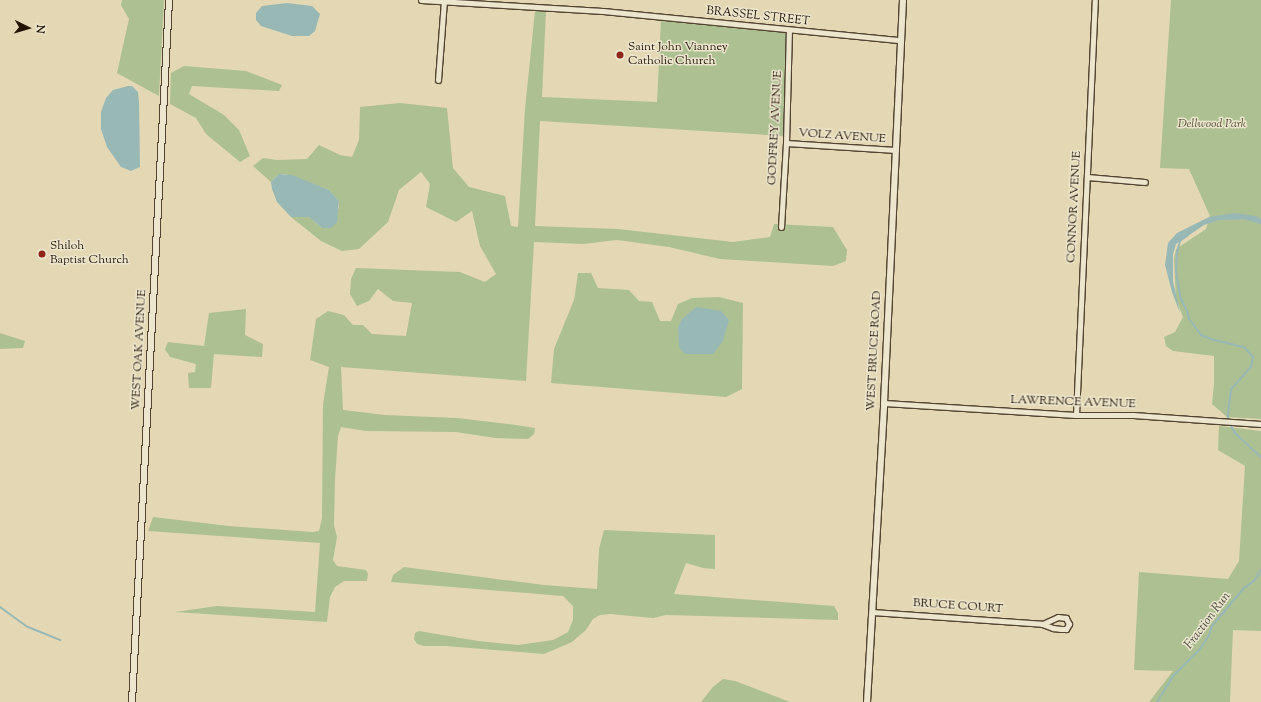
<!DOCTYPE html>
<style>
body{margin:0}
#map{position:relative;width:1261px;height:702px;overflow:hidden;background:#e3d8b3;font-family:"Sorts Mill Goudy",serif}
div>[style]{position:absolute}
.green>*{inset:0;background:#adc092}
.water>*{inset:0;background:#98b8b6}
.stream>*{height:2px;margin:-1px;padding:0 1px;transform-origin:1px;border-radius:1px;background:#98b8b6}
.roads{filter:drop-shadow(1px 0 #524430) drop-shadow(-1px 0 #524430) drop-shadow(0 1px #524430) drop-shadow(0 -1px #524430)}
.minor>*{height:5px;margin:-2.5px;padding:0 2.5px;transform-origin:2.5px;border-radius:2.5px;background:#ede6ce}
.tertiary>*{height:6px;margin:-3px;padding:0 3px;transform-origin:3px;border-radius:3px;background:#ede6ce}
.dots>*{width:11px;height:11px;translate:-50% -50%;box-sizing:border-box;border:2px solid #ede6ce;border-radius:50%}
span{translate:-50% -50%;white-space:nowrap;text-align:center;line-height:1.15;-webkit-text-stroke:3px #ede6ce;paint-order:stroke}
.street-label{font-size:12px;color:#221305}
.poi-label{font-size:12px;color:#221305}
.left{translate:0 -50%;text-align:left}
.park-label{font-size:12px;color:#535036;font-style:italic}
.water-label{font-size:13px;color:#4b4d43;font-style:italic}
.north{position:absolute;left:8px;top:8px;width:40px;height:40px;-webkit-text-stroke:3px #ede6ce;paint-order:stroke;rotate:95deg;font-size:11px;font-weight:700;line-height:16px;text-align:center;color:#221305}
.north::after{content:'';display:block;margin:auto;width:14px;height:18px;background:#221305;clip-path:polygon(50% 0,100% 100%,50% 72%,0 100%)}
</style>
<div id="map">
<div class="green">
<i style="clip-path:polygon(122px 0,164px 0,159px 96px,117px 73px,129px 19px,121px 5px)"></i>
<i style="clip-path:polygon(1171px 0,1261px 0,1261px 419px,1227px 417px,1212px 404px,1214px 384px,1214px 356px,1173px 351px,1166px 346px,1164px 337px,1175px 332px,1183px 317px,1176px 299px,1174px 259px,1176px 249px,1206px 229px,1210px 216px,1189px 169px,1160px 168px)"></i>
<i style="clip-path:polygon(535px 11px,546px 11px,542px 97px,657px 102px,661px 21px,788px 33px,783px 136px,540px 121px,535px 226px,618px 229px,733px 242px,770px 237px,774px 224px,833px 227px,847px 250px,846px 261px,833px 266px,720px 259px,669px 247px,617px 240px,583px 244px,534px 242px,526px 381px,341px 367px,343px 410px,385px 415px,457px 418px,516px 425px,535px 428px,534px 434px,528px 439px,495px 438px,456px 432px,366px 431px,341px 427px,338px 436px,335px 480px,334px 525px,337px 537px,333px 560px,337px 566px,366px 570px,368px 574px,367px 581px,344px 581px,335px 587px,330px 597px,327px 622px,175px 612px,217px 606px,315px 612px,320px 543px,148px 531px,153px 517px,229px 526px,313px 532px,319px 531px,322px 518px,323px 404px,329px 367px,310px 360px,316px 319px,328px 311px,344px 315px,353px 325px,363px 325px,372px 334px,406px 336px,412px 303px,393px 301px,378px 289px,369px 301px,357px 306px,350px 294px,351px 279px,356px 268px,460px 272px,485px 282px,496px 274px,480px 246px,472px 211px,456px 222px,426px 207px,430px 184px,421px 172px,399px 190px,388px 222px,359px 249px,342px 251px,321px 241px,291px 217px,309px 217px,322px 228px,339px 208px,339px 201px,329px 190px,285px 174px,279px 174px,271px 182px,253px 166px,263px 158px,277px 160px,307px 159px,319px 145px,340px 155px,352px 157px,359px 140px,360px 107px,400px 103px,447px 108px,453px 168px,469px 187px,505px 196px,511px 226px,518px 227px,525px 109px)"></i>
<i style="clip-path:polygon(184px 66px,246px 71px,282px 85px,279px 91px,192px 86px,189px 94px,224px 115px,239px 130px,250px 156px,240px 162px,206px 134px,196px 118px,170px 104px,171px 73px)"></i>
<i style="clip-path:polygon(578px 273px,591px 273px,598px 288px,629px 290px,639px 301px,652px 302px,660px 321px,671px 321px,678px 304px,692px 298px,719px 297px,743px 303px,742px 389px,726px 397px,551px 383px,554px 349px,574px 300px)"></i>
<i style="clip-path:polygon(246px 309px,245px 335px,263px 344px,262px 357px,214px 354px,211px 388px,189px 388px,188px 373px,195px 372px,196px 364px,170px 357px,165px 349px,168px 342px,204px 346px,209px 313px)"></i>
<i style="clip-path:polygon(0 333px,25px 341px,23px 348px,0 349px)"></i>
<i style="clip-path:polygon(1219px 426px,1261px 431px,1261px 631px,1233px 630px,1230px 702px,1149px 702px,1173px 671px,1134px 670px,1139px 572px,1228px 579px,1239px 561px,1245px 466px,1218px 450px)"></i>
<i style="clip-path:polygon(604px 530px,715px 535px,715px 569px,703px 568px,686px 563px,674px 594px,834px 606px,838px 613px,838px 620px,666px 615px,653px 618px,610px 614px,600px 615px,593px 619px,586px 630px,572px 642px,544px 654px,446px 646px,424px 646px,417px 644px,414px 639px,415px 633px,419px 631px,478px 641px,518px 645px,553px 640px,568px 632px,573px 620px,573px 606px,563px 596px,391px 582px,393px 575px,404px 567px,544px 585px,597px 589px,599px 549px)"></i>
<i style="clip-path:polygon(723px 679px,735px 681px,790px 702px,701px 702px,713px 687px)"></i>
</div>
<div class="water">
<i style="clip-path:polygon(287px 3px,312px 6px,320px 14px,315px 31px,309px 36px,292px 36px,261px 26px,256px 20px,256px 13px,262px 6px)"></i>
<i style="clip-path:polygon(128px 86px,132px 86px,138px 92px,139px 103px,140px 167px,131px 171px,121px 167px,107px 147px,101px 129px,101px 112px,106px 98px,113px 90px)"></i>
<i style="clip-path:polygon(279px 174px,292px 175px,329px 190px,339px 201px,337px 222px,331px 228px,322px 228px,309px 217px,291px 217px,277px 202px,272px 189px,271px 182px)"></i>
<i style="clip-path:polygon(1235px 213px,1255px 216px,1261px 219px,1261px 224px,1239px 218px,1225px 218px,1204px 225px,1176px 244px,1173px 254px,1173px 281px,1180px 313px,1172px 292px,1165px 265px,1168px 243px,1177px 233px,1209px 217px)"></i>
<i style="clip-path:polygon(696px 307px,721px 311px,729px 320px,723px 341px,713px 354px,685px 354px,679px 347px,678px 327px,682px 319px)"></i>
</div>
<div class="stream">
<i style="left:1220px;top:219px;width:23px;rotate:-2deg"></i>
<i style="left:1188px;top:235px;width:10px;rotate:143deg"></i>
<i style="left:1180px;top:241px;width:11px;rotate:105deg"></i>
<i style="left:1177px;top:252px;width:20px;rotate:93deg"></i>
<i style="left:1176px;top:272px;width:27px;rotate:80deg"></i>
<i style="left:1181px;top:299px;width:13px;rotate:63deg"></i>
<i style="left:1187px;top:311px;width:8px;rotate:76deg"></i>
<i style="left:1189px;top:319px;width:20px;rotate:53deg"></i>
<i style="left:1201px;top:335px;width:11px;rotate:22deg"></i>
<i style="left:1211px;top:339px;width:34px;rotate:14deg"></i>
<i style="left:1244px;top:347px;width:13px;rotate:48deg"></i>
<i style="left:1253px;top:357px;width:10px;rotate:101deg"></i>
<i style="left:1251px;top:367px;width:30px;rotate:132deg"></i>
<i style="left:1231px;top:389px;width:24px;rotate:97deg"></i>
<i style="left:1228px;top:413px;width:7px;rotate:90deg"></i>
<i style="left:1228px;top:420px;width:15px;rotate:62deg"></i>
<i style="left:1235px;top:433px;width:35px;rotate:43deg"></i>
<i style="left:0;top:607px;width:34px;rotate:36deg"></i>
<i style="left:28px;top:627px;width:35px;rotate:22deg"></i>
<i style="left:1157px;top:702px;width:31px;rotate:-58deg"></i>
<i style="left:1173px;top:676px;width:38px;rotate:-45deg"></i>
<i style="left:1200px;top:649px;width:17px;rotate:-57deg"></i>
<i style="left:1209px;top:635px;width:9px;rotate:-72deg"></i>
<i style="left:1212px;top:626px;width:50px;rotate:-49.9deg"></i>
<i style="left:1244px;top:588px;width:12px;rotate:-35deg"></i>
<i style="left:1254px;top:581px;width:13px;rotate:-58deg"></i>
</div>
<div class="roads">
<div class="minor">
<i style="left:421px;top:0;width:182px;rotate:3.5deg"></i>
<i style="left:603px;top:11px;width:299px;rotate:5.6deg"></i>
<i style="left:438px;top:80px;width:80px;rotate:-85.7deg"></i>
<i style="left:786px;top:143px;width:110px;rotate:3.6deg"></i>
<i style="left:1087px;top:177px;width:58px;rotate:4.9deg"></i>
<i style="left:781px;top:227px;width:84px;rotate:-86.6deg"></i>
<i style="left:786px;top:143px;width:113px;rotate:-88.5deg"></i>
<i style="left:884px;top:403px;width:192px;rotate:3.6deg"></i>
<i style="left:1076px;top:415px;width:57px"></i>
<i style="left:1133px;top:415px;width:128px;rotate:4deg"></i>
<i style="left:1076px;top:415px;width:415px;rotate:-87.4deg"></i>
<i style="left:872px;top:612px;width:170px;rotate:4deg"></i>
<i style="left:1042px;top:624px;width:12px;rotate:20deg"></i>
<i style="left:1053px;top:628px;width:8px;rotate:7deg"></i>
<i style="left:1061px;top:629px;width:5px"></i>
<i style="left:1066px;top:629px;width:6px;rotate:-59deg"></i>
<i style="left:1069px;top:624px;width:7px;rotate:-117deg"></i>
<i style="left:1066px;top:618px;width:8px;rotate:-173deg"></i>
<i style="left:1058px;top:617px;width:17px;rotate:156deg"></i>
</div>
<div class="tertiary">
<i style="left:132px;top:702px;width:703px;rotate:-86.98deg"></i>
<i style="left:867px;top:702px;width:299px;rotate:-86.7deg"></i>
<i style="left:884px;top:403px;width:403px;rotate:-87.3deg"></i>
</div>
</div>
<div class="dots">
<i style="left:620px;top:55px;background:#8f2418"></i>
<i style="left:42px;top:254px;background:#8f2418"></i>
</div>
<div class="street-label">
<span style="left:758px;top:17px;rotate:6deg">BRASSEL STREET</span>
<span style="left:776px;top:128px;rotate:-87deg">GODFREY AVENUE</span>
<span style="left:842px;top:137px;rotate:4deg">VOLZ AVENUE</span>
<span style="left:1075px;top:207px;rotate:-87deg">CONNOR AVENUE</span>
<span style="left:140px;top:350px;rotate:-87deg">WEST OAK AVENUE</span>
<span style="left:875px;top:351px;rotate:-87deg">WEST BRUCE ROAD</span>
<span style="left:1073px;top:403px;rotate:2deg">LAWRENCE AVENUE</span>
<span style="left:958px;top:607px;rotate:4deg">BRUCE COURT</span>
</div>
<div class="poi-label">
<span class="left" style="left:628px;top:55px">Saint John Vianney<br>Catholic Church</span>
<span class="left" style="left:50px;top:254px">Shiloh<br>Baptist Church</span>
</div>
<div class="park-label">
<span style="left:1212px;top:125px">Dellwood Park</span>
</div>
<div class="water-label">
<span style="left:1208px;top:621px;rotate:-53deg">Fraction Run</span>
</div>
<div class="north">N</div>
</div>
